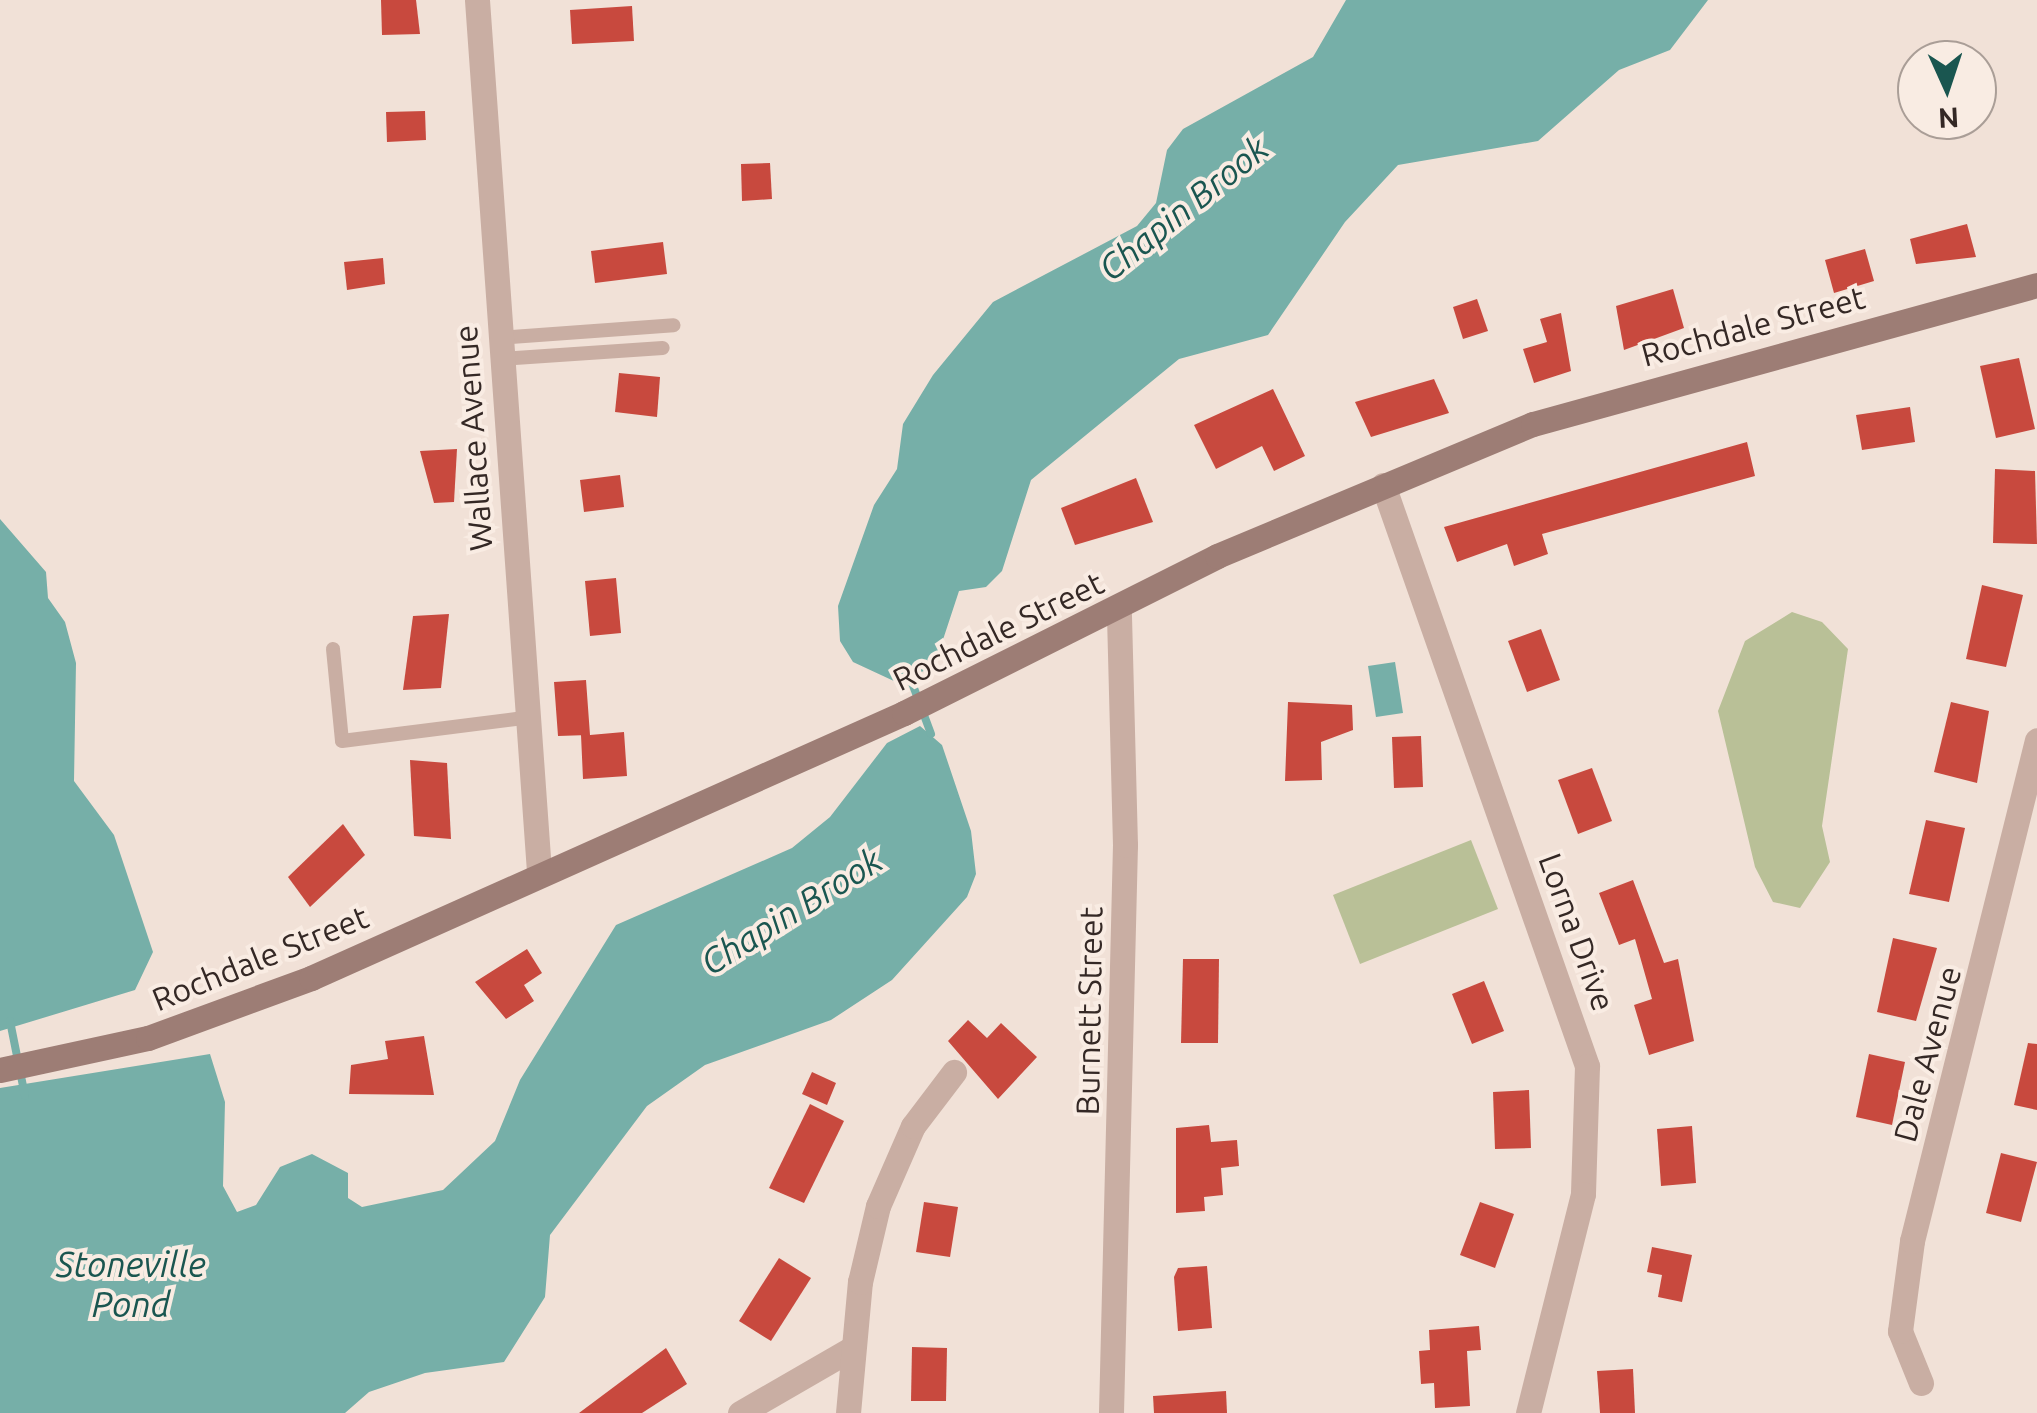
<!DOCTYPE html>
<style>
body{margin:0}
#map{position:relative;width:2037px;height:1413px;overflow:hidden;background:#f1e1d7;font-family:Ubuntu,sans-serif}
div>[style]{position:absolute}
.green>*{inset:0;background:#b9c097}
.water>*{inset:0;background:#76afa8}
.stream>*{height:8px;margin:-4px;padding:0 4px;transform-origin:4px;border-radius:4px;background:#76afa8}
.building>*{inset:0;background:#c8493e}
.lane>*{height:14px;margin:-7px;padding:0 7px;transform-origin:7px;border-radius:7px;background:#c9aea3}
.street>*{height:25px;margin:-12.5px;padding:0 12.5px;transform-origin:12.5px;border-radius:12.5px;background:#c9aea3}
.secondary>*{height:25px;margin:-12.5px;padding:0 12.5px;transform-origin:12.5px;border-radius:12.5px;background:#9d7d75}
span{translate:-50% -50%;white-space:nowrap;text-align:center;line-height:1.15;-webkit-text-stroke:8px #f9ece3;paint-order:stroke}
.street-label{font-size:32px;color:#342825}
.water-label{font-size:35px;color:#1a5650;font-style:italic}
.north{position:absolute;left:1897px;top:40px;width:100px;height:100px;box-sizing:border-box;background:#f9ece3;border:2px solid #aa9e97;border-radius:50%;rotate:177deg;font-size:28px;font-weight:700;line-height:40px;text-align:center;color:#342825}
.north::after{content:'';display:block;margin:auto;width:35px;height:45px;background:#1a5650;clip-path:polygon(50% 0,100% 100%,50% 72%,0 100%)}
</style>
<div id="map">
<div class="green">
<i style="clip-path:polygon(1792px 612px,1822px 622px,1848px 649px,1822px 826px,1830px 862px,1800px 908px,1773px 902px,1755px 867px,1718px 711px,1745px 641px)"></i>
<i style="clip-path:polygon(1471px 840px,1498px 909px,1360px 964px,1333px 895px)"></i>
</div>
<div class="water">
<i style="clip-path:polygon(1346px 0,1708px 0,1670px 50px,1619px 70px,1538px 141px,1398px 165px,1345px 222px,1268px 335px,1179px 359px,1031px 480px,1002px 571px,986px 587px,959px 591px,934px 667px,896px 682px,853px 662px,840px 641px,838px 606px,874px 505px,897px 469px,903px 424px,933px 375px,993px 302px,1137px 226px,1156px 203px,1167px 150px,1183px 129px,1313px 57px)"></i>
<i style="clip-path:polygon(0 519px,46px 572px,48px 598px,65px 622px,76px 663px,74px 781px,114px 835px,153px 952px,135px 990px,0 1031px)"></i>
<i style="clip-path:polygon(1395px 662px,1403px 713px,1376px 717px,1368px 666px)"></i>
<i style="clip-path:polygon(920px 726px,942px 745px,971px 831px,976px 874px,967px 897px,892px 980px,831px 1020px,705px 1065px,647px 1106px,550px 1235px,545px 1297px,504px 1362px,425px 1373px,369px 1392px,345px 1413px,0 1413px,0 1088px,210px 1054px,225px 1102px,223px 1186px,237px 1212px,256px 1205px,280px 1167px,312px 1154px,348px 1173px,348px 1198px,362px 1207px,443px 1190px,495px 1141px,520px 1080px,616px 925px,792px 848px,830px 817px,887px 743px)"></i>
</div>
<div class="stream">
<i style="left:908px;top:672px;width:66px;rotate:69.6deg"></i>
<i style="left:10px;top:1021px;width:76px;rotate:78.7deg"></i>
</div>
<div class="building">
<i style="clip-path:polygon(381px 0,416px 0,420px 34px,382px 35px)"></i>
<i style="clip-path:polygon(632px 6px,634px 41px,572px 44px,570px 10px)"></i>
<i style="clip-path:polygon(425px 111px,426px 140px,387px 142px,386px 112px)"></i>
<i style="clip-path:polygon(770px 163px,772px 199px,742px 201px,741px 164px)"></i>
<i style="clip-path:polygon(1967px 224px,1976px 257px,1916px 264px,1910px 239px)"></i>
<i style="clip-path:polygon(663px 242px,667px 274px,595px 283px,591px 251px)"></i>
<i style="clip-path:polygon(1865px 249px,1874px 281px,1834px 293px,1825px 260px)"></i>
<i style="clip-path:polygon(383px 258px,385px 284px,347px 290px,344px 262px)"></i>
<i style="clip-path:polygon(1673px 289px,1684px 328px,1624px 350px,1616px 306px)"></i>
<i style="clip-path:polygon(1477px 299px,1488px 331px,1463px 339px,1453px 307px)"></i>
<i style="clip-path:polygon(1561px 313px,1571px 371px,1534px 383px,1523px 349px,1547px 342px,1540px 319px)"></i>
<i style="clip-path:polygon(2019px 358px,2035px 429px,1996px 438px,1980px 366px)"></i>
<i style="clip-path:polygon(619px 373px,660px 377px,657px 417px,615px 412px)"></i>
<i style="clip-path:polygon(1434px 379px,1449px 413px,1371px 437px,1355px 402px)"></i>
<i style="clip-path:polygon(1273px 389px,1305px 456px,1274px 471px,1262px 446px,1216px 469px,1194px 425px)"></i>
<i style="clip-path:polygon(1910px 407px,1915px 442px,1862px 450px,1856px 415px)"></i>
<i style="clip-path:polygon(1747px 442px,1755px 476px,1542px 534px,1548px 554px,1514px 566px,1507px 544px,1457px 562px,1444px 527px)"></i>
<i style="clip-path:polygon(457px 449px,454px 502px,434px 503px,420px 451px)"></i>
<i style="clip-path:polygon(1995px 469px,2035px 471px,2037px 544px,1993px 543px)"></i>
<i style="clip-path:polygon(620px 475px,624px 507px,584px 512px,580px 480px)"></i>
<i style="clip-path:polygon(1136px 478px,1153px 522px,1075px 545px,1061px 508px)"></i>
<i style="clip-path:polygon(616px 578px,621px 633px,590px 636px,585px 581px)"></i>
<i style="clip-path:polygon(1982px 585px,2023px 595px,2006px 667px,1966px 659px)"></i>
<i style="clip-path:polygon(449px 614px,441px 688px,403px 690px,413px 616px)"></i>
<i style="clip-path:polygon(1541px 629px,1560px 680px,1527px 692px,1508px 641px)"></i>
<i style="clip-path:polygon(586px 680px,590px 735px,624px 732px,627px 776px,583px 779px,581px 735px,588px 735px,558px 736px,554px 682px)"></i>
<i style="clip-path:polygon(1288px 702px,1352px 705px,1353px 730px,1321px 742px,1322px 780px,1285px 781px)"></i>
<i style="clip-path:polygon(1951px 702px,1989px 711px,1977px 783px,1934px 772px)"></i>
<i style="clip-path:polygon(1421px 736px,1423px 787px,1394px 788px,1392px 737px)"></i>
<i style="clip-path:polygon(410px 760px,447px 763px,451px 839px,414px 836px)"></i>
<i style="clip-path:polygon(1592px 768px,1612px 821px,1578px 834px,1558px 780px)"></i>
<i style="clip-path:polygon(1926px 820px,1965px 828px,1949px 902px,1909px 894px)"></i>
<i style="clip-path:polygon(343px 824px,365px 855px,310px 907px,288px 877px)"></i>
<i style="clip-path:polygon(1633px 880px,1664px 963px,1678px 959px,1694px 1041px,1649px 1055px,1634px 1005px,1652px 999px,1635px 939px,1619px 945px,1599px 893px)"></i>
<i style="clip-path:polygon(1893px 938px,1937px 948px,1916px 1021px,1877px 1012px)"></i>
<i style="clip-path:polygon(527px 949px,542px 973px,524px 985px,534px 1001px,506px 1019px,475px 982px)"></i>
<i style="clip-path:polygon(1183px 959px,1219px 959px,1218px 1043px,1181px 1043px)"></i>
<i style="clip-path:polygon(1484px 981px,1504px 1031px,1472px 1044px,1452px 994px)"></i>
<i style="clip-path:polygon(968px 1020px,987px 1038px,1001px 1023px,1037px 1057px,998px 1099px,948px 1041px)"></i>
<i style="clip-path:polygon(424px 1036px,434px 1095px,349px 1094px,351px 1065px,388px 1059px,385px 1041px)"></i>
<i style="clip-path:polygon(2028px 1043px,2037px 1044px,2037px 1110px,2014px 1105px)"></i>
<i style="clip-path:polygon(1869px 1054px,1905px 1062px,1892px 1125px,1856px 1117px)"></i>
<i style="clip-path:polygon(812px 1072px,836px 1083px,827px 1105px,802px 1094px)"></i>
<i style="clip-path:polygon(1529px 1090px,1531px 1148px,1495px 1149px,1493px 1092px)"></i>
<i style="clip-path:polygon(810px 1104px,844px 1121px,804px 1203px,769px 1188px)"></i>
<i style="clip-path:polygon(1209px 1125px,1211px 1142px,1237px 1140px,1239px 1166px,1221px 1168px,1223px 1195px,1204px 1197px,1205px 1211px,1176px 1213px,1176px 1128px)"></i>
<i style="clip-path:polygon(1692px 1126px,1696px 1183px,1661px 1186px,1657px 1129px)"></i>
<i style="clip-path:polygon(2001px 1153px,2037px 1162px,2021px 1222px,1986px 1213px)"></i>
<i style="clip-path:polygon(924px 1202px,958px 1207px,950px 1257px,916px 1252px)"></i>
<i style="clip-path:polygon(1480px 1202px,1514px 1214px,1495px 1268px,1460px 1255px)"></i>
<i style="clip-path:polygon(1652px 1247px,1692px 1255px,1682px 1302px,1658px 1297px,1662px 1275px,1647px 1272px)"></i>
<i style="clip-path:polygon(779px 1258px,811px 1278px,771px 1341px,739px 1321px)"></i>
<i style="clip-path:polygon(1207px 1266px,1212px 1328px,1178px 1331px,1174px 1277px,1178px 1268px)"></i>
<i style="clip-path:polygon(1479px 1326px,1481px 1350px,1467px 1351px,1470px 1406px,1435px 1408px,1434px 1383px,1421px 1384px,1419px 1351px,1430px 1350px,1429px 1330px)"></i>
<i style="clip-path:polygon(912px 1347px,947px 1348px,946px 1401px,911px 1401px)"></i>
<i style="clip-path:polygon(666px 1348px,687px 1384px,642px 1413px,579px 1413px)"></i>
<i style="clip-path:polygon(1633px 1369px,1635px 1413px,1600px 1413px,1597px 1371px)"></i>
<i style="clip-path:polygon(1226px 1391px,1227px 1413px,1154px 1413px,1153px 1396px)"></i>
</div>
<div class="lane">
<i style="left:499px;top:338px;width:175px;rotate:-4.2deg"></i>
<i style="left:500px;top:359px;width:163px;rotate:-3.9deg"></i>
<i style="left:333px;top:649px;width:92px;rotate:84.4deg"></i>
<i style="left:342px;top:741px;width:183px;rotate:-7.2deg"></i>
</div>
<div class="street">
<i style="left:477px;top:0;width:873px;rotate:85.93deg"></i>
<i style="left:1383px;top:485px;width:616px;rotate:70.65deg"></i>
<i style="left:1587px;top:1066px;width:128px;rotate:91.8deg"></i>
<i style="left:1583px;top:1194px;width:226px;rotate:104.1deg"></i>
<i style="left:1921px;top:1383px;width:56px;rotate:-112deg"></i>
<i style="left:1900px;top:1331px;width:91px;rotate:-82.4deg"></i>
<i style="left:1912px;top:1241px;width:516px;rotate:-75.99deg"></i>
<i style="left:740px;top:1413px;width:128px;rotate:-30deg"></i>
<i style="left:848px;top:1413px;width:132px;rotate:-84.8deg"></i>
<i style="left:860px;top:1282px;width:78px;rotate:-76.7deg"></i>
<i style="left:878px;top:1206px;width:87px;rotate:-66.4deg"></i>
<i style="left:913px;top:1126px;width:68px;rotate:-52.8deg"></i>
<i style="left:1111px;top:1413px;width:568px;rotate:-88.59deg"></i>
<i style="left:1125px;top:845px;width:235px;rotate:-91.5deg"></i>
</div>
<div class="secondary">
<i style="left:0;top:1070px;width:151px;rotate:-12.2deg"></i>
<i style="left:148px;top:1038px;width:174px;rotate:-20.2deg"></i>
<i style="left:311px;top:978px;width:650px;rotate:-24.08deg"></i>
<i style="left:904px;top:713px;width:350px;rotate:-26.6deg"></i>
<i style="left:1217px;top:556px;width:342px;rotate:-22.7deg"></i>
<i style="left:1533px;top:424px;width:523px;rotate:-15.42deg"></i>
</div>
<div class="street-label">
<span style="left:1753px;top:326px;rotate:-15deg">Rochdale Street</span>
<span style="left:473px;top:438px;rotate:-94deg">Wallace Avenue</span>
<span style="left:998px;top:631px;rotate:-26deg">Rochdale Street</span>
<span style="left:1577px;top:932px;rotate:70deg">Lorna Drive</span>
<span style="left:260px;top:958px;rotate:-22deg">Rochdale Street</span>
<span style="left:1089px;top:1011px;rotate:-89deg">Burnett Street</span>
<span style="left:1927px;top:1054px;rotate:-75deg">Dale Avenue</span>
</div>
<div class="water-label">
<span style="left:1183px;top:208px;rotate:-39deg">Chapin Brook</span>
<span style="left:791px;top:911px;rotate:-32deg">Chapin Brook</span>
<span style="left:131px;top:1284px">Stoneville<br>Pond</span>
</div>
<div class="north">N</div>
</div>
